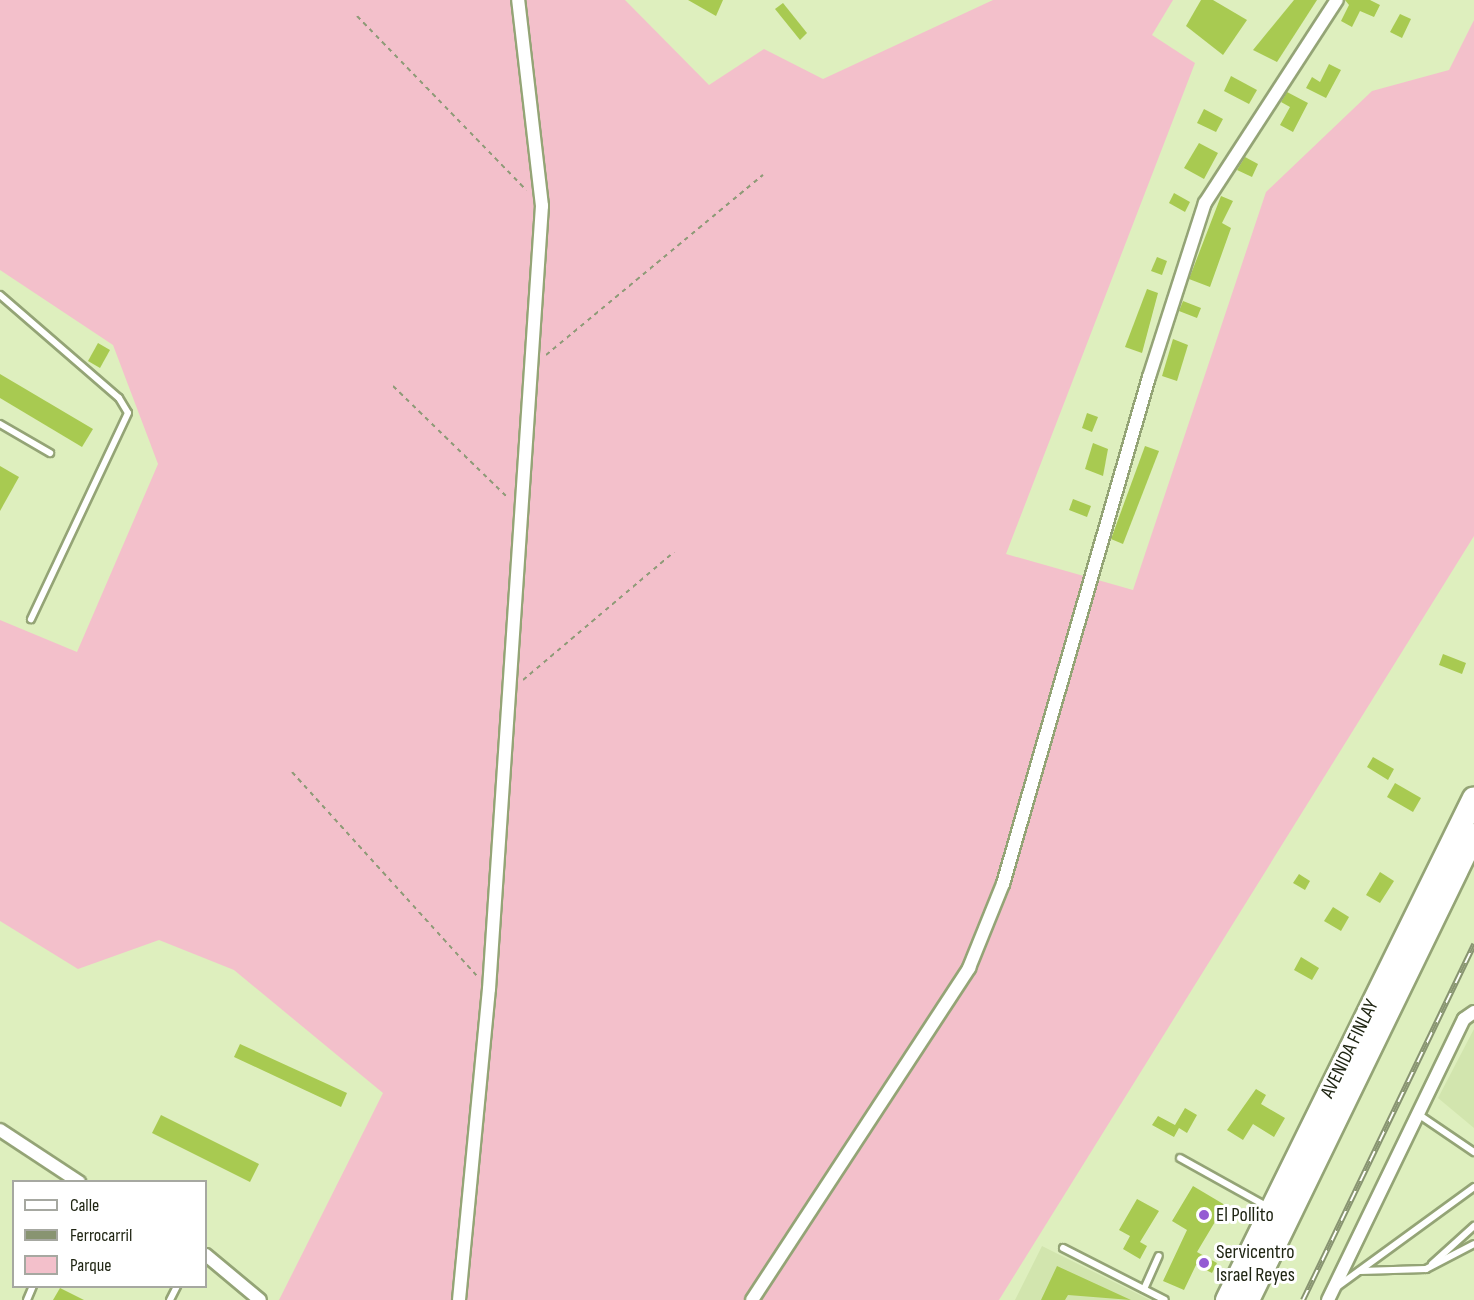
<!DOCTYPE html>
<style>
body{margin:0}
#map{position:relative;width:1474px;height:1300px;overflow:hidden;background:#deefbe;font-family:"Sofia Sans Condensed",sans-serif}
div>[style]{position:absolute}
.built>*{inset:0;background:#d2e5ae}
.green>*{inset:0;background:#f3c0cb}
.building>*{inset:0;background:#a8ca51}
.path>*{height:2px;margin-top:-1px;transform-origin:0;background:repeating-linear-gradient(90deg,#8e9a77 0 4.5px,transparent 0 9px)}
.roads{filter:drop-shadow(2px 0 #94a476) drop-shadow(-2px 0 #94a476) drop-shadow(0 2px #94a476) drop-shadow(0 -2px #94a476)}
.lane>*{height:6px;margin:-3px;padding:0 3px;transform-origin:3px;border-radius:3px;background:#fff}
.street>*{height:12px;margin:-6px;padding:0 6px;transform-origin:6px;border-radius:6px;background:#fff}
.highway>*{height:22px;margin:-11px;padding:0 11px;transform-origin:11px;border-radius:11px;background:#fff}
.rail>*{height:6px;margin-top:-3px;transform-origin:0;background:repeating-linear-gradient(90deg,#fff 0 11px,#889471 0 22px);box-sizing:border-box;border-block:2px solid #889471}
.dots>*{width:16px;height:16px;translate:-50% -50%;box-sizing:border-box;border:3px solid #fff;border-radius:50%}
span{translate:-50% -50%;white-space:nowrap;text-align:center;line-height:1.15;-webkit-text-stroke:6px #fff;paint-order:stroke}
.street-label{font-size:20px;color:#202614}
.poi-label{font-size:20px;color:#202614}
.left{translate:0 -50%;text-align:left}
.legend{position:absolute;left:12px;top:1180px;width:195px;height:108px;box-sizing:border-box;background:#fff;border:2px solid #a6a8a1;margin:0;padding:8px 10px;list-style:none;font-size:18px;color:#202614}
.legend li{display:flex;align-items:center;gap:12px;height:30px}
.legend b{width:30px;border:2px solid #a6a8a1}
</style>
<div id="map">
<div class="built">
<i style="clip-path:polygon(1474px 1029px,1474px 1128px,1438px 1098px)"></i>
<i style="clip-path:polygon(1042px 1246px,1150px 1300px,1015px 1300px)"></i>
</div>
<div class="green">
<i style="clip-path:polygon(0 0,625px 0,709px 85px,764px 49px,823px 79px,993px 0,1173px 0,1152px 35px,1195px 63px,1006px 554px,1133px 590px,1266px 192px,1372px 91px,1449px 70px,1474px 20px,1474px 536px,999px 1300px,279px 1300px,383px 1093px,234px 970px,159px 940px,78px 969px,0 921px,0 620px,77px 652px,158px 464px,113px 345px,0 270px)"></i>
</div>
<div class="building">
<i style="clip-path:polygon(688px 0,723px 0,716px 16px)"></i>
<i style="clip-path:polygon(1201px 0,1213px 0,1247px 20px,1223px 55px,1186px 26px)"></i>
<i style="clip-path:polygon(1294px 0,1317px 0,1277px 62px,1253px 50px)"></i>
<i style="clip-path:polygon(1345px 0,1370px 0,1380px 5px,1374px 17px,1360px 11px,1352px 27px,1341px 21px,1349px 5px)"></i>
<i style="clip-path:polygon(783px 3px,807px 33px,800px 40px,775px 9px)"></i>
<i style="clip-path:polygon(1400px 14px,1411px 19px,1402px 38px,1390px 32px)"></i>
<i style="clip-path:polygon(1329px 64px,1341px 70px,1326px 98px,1306px 88px,1312px 77px,1320px 82px)"></i>
<i style="clip-path:polygon(1231px 76px,1257px 90px,1249px 104px,1224px 91px)"></i>
<i style="clip-path:polygon(1287px 92px,1308px 103px,1293px 132px,1280px 125px,1290px 107px,1281px 102px)"></i>
<i style="clip-path:polygon(1204px 109px,1223px 119px,1216px 132px,1197px 123px)"></i>
<i style="clip-path:polygon(1199px 143px,1218px 153px,1204px 179px,1184px 168px)"></i>
<i style="clip-path:polygon(1245px 157px,1258px 164px,1252px 177px,1237px 170px)"></i>
<i style="clip-path:polygon(1174px 193px,1190px 202px,1185px 212px,1169px 203px)"></i>
<i style="clip-path:polygon(1221px 196px,1233px 201px,1222px 223px,1231px 228px,1210px 287px,1189px 279px)"></i>
<i style="clip-path:polygon(1157px 257px,1167px 261px,1162px 275px,1151px 271px)"></i>
<i style="clip-path:polygon(1147px 289px,1158px 293px,1142px 353px,1125px 347px)"></i>
<i style="clip-path:polygon(1183px 301px,1201px 308px,1197px 318px,1179px 311px)"></i>
<i style="clip-path:polygon(1173px 339px,1188px 345px,1177px 381px,1162px 376px)"></i>
<i style="clip-path:polygon(98px 343px,110px 350px,100px 368px,88px 361px)"></i>
<i style="clip-path:polygon(0 374px,93px 429px,82px 447px,0 398px)"></i>
<i style="clip-path:polygon(1087px 413px,1098px 417px,1092px 432px,1082px 428px)"></i>
<i style="clip-path:polygon(1093px 443px,1108px 449px,1103px 476px,1085px 469px)"></i>
<i style="clip-path:polygon(1145px 446px,1159px 451px,1123px 544px,1111px 539px)"></i>
<i style="clip-path:polygon(0 466px,19px 477px,0 511px)"></i>
<i style="clip-path:polygon(1073px 499px,1091px 506px,1087px 517px,1069px 510px)"></i>
<i style="clip-path:polygon(1443px 654px,1466px 663px,1462px 674px,1439px 665px)"></i>
<i style="clip-path:polygon(1373px 757px,1394px 769px,1388px 780px,1367px 767px)"></i>
<i style="clip-path:polygon(1395px 783px,1421px 798px,1413px 812px,1387px 797px)"></i>
<i style="clip-path:polygon(1380px 872px,1394px 881px,1380px 903px,1366px 895px)"></i>
<i style="clip-path:polygon(1299px 874px,1310px 881px,1305px 890px,1293px 883px)"></i>
<i style="clip-path:polygon(1333px 907px,1349px 917px,1341px 931px,1324px 921px)"></i>
<i style="clip-path:polygon(1301px 957px,1319px 968px,1312px 980px,1294px 970px)"></i>
<i style="clip-path:polygon(240px 1044px,347px 1093px,341px 1107px,234px 1057px)"></i>
<i style="clip-path:polygon(1256px 1089px,1266px 1095px,1261px 1104px,1285px 1118px,1274px 1137px,1253px 1124px,1243px 1140px,1227px 1130px)"></i>
<i style="clip-path:polygon(1185px 1108px,1197px 1115px,1187px 1133px,1179px 1128px,1174px 1137px,1152px 1125px,1158px 1116px,1175px 1125px)"></i>
<i style="clip-path:polygon(161px 1115px,259px 1164px,250px 1182px,152px 1133px)"></i>
<i style="clip-path:polygon(1193px 1186px,1225px 1205px,1197px 1252px,1217px 1263px,1212px 1273px,1196px 1265px,1184px 1290px,1163px 1281px,1187px 1230px,1172px 1221px)"></i>
<i style="clip-path:polygon(1137px 1199px,1159px 1211px,1140px 1242px,1147px 1246px,1140px 1259px,1123px 1249px,1130px 1236px,1119px 1230px)"></i>
<i style="clip-path:polygon(1057px 1266px,1131px 1300px,1068px 1295px,1065px 1300px,1041px 1300px)"></i>
<i style="clip-path:polygon(60px 1288px,84px 1300px,53px 1300px)"></i>
</div>
<div class="path">
<i style="left:357px;top:16px;width:243px;rotate:45.8deg"></i>
<i style="left:546px;top:355px;width:282px;rotate:-39.7deg"></i>
<i style="left:393px;top:386px;width:162px;rotate:44.2deg"></i>
<i style="left:523px;top:680px;width:198px;rotate:-40.3deg"></i>
<i style="left:292px;top:772px;width:277px;rotate:47.8deg"></i>
</div>
<div class="roads">
<div class="lane">
<i style="left:0;top:295px;width:157px;rotate:40.9deg"></i>
<i style="left:119px;top:398px;width:17px;rotate:59deg"></i>
<i style="left:128px;top:413px;width:228px;rotate:115.2deg"></i>
<i style="left:0;top:424px;width:58px;rotate:30.1deg"></i>
<i style="left:1418px;top:1114px;width:68px;rotate:34.2deg"></i>
<i style="left:1180px;top:1158px;width:101px;rotate:29.1deg"></i>
<i style="left:1063px;top:1248px;width:114px;rotate:27deg"></i>
<i style="left:1432px;top:1264px;width:57px;rotate:-42.1deg"></i>
<i style="left:1360px;top:1271px;width:66px;rotate:-1.7deg"></i>
<i style="left:1426px;top:1269px;width:54px;rotate:-27.5deg"></i>
<i style="left:1337px;top:1287px;width:170px;rotate:-36.1deg"></i>
<i style="left:1144px;top:1289px;width:36px;rotate:-66deg"></i>
<i style="left:27px;top:1300px;width:15px;rotate:-67deg"></i>
<i style="left:170px;top:1300px;width:16px;rotate:-63deg"></i>
</div>
<div class="street">
<i style="left:0;top:1130px;width:95px;rotate:33.4deg"></i>
<i style="left:206px;top:1255px;width:70px;rotate:39.8deg"></i>
<i style="left:459px;top:1300px;width:312px;rotate:-84.5deg"></i>
<i style="left:489px;top:989px;width:785px;rotate:-86.13deg"></i>
<i style="left:542px;top:206px;width:207px;rotate:-96.6deg"></i>
<i style="left:752px;top:1300px;width:397px;rotate:-56.8deg"></i>
<i style="left:969px;top:968px;width:91px;rotate:-68deg"></i>
<i style="left:1003px;top:884px;width:528px;rotate:-73.94deg"></i>
<i style="left:1149px;top:377px;width:183px;rotate:-72.2deg"></i>
<i style="left:1205px;top:203px;width:242px;rotate:-57deg"></i>
<i style="left:1328px;top:1300px;width:312px;rotate:-64.2deg"></i>
<i style="left:1464px;top:1019px;width:12px;rotate:-35deg"></i>
</div>
<div class="highway">
<i style="left:1227px;top:1300px;width:559px;rotate:-63.8deg"></i>
<i style="left:1248px;top:1300px;width:517px;rotate:-64.08deg"></i>
</div>
</div>
<div class="rail">
<i style="left:1303px;top:1300px;width:395px;rotate:-64.3deg"></i>
</div>
<div class="dots">
<i style="left:1204px;top:1215px;background:#945bd3"></i>
<i style="left:1204px;top:1263px;background:#945bd3"></i>
</div>
<div class="street-label">
<span style="left:1350px;top:1049px;rotate:-64deg">AVENIDA FINLAY</span>
</div>
<div class="poi-label">
<span class="left" style="left:1216px;top:1215px">El Pollito</span>
<span class="left" style="left:1216px;top:1264px">Servicentro<br>Israel Reyes</span>
</div>
<ul class="legend">
<li><b style="height:8px;background:#fff"></b>Calle</li>
<li><b style="height:8px;background:#889471"></b>Ferrocarril</li>
<li><b style="height:16px;background:#f3c0cb"></b>Parque</li>
</ul>
</div>
